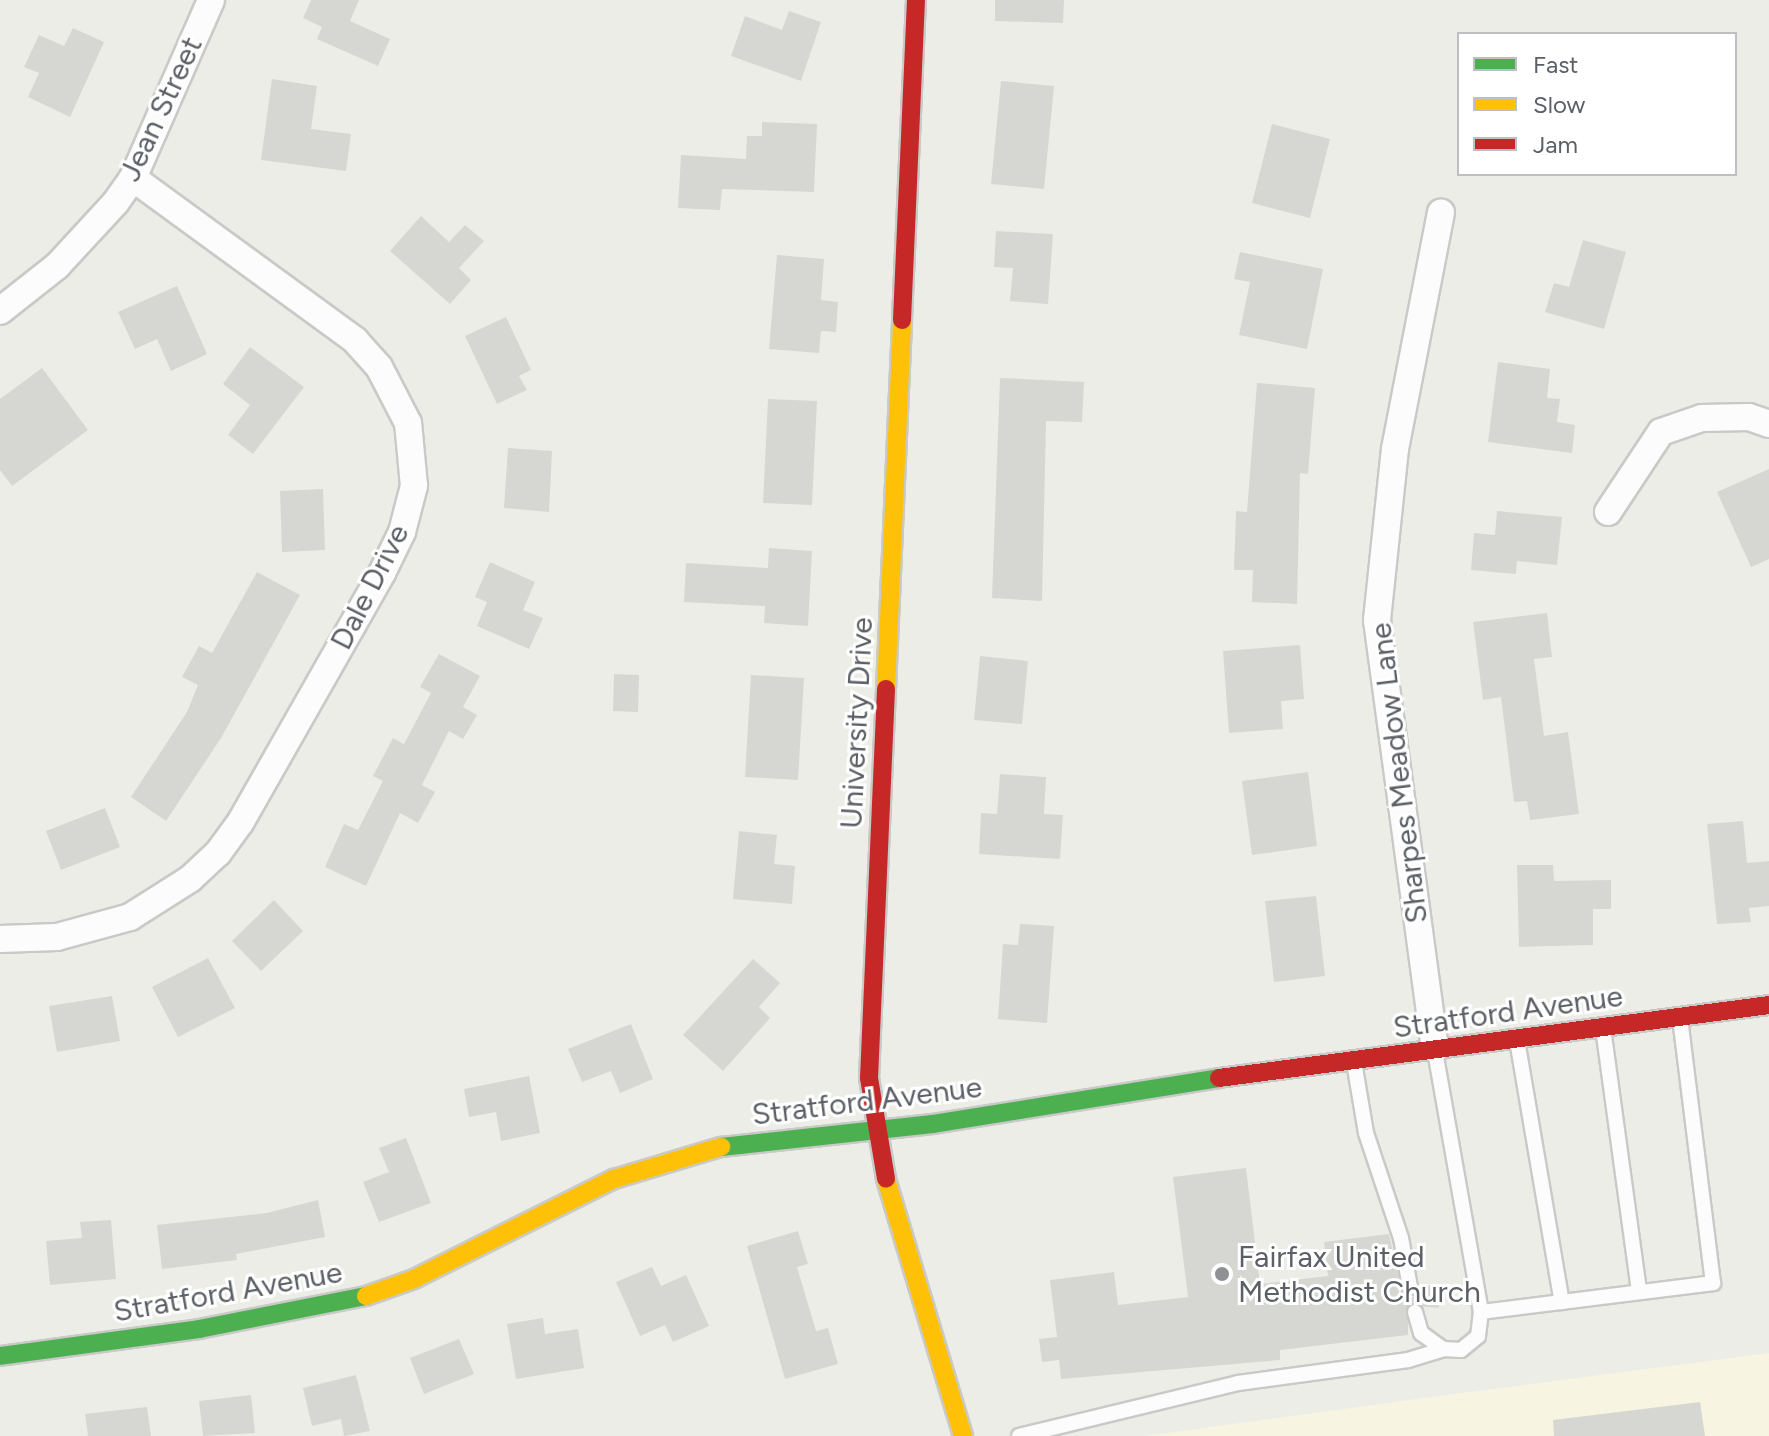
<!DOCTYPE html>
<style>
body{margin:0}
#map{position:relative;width:1769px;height:1436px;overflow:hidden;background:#edede8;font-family:Figtree,sans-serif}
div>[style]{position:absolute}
.commercial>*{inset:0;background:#f7f5e1}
.building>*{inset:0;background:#d6d6d3}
.roads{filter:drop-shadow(2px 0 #c9cac8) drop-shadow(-2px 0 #c9cac8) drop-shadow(0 2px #c9cac8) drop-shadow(0 -2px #c9cac8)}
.lane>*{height:14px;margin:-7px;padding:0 7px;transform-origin:7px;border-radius:7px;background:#fcfcfc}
.street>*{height:26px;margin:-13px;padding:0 13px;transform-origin:13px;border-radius:13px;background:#fcfcfc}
.fast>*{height:18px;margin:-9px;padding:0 9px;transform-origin:9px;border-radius:9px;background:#4caf50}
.slow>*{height:18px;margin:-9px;padding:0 9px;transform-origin:9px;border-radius:9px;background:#ffc107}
.jam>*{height:18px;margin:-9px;padding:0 9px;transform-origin:9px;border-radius:9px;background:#c62828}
.dots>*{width:22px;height:22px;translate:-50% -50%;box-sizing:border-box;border:4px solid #fff;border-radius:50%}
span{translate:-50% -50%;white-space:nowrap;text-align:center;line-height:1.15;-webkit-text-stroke:6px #fff;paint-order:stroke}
.street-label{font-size:30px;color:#5c6066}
.poi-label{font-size:30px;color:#5c6066}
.left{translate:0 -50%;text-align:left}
.legend{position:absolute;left:1457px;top:32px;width:280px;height:144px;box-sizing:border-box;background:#fff;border:2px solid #bebfc2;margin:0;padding:10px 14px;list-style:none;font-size:24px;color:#5c6066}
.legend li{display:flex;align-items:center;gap:16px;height:40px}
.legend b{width:40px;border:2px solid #bebfc2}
</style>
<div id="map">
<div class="commercial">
<i style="clip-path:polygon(1769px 1353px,1769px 1436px,1145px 1436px,1454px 1394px)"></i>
</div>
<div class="building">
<i style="clip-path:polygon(311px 0,359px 0,350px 21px,390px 39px,378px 66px,317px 39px,322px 27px,303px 18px)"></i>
<i style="clip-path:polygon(995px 0,1064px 0,1063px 23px,995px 21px)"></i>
<i style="clip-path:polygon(789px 11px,821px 22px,801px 81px,731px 56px,745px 16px,782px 30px)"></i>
<i style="clip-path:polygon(73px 28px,104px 42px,70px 117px,28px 97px,39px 73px,24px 67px,39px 35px,64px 46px)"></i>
<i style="clip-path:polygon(272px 79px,317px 86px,311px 129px,351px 134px,346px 171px,261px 160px)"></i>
<i style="clip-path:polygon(1001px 81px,1054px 86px,1044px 189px,991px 184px)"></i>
<i style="clip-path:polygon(762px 122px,817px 124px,814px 192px,722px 189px,720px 210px,678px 208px,681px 155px,746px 159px,747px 136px,762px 136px)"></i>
<i style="clip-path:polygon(1272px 124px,1330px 139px,1310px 218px,1252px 203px)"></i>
<i style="clip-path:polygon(421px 216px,449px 242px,465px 225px,484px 241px,459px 268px,471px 280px,450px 304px,390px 251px)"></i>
<i style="clip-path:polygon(996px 231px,1053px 234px,1048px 304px,1010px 301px,1013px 268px,994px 267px)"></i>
<i style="clip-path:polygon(1583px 240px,1626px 252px,1604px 329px,1545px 312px,1554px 283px,1569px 287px)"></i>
<i style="clip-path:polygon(1240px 252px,1323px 269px,1307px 349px,1239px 335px,1250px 282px,1234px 279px)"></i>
<i style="clip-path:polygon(777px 255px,824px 259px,821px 300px,838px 302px,836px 332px,821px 331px,819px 353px,769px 349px)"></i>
<i style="clip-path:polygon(177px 286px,207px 354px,171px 371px,157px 339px,135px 349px,118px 312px)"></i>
<i style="clip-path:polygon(506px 317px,531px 370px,519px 376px,527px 390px,497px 404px,465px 336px)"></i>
<i style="clip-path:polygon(250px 347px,304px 387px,253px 454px,228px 435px,250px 405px,223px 384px)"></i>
<i style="clip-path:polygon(1498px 362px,1550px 369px,1547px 398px,1560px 399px,1557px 422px,1575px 425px,1572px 453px,1488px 442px)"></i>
<i style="clip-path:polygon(42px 368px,88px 430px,12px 486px,0 470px,0 399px)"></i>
<i style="clip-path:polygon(1000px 378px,1084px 382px,1082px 422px,1046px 421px,1042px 601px,992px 598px)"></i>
<i style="clip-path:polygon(1257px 383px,1315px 388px,1308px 474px,1300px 473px,1297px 604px,1252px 602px,1253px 570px,1234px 570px,1236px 511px,1247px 512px)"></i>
<i style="clip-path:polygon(768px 399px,817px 401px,812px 505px,763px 503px)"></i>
<i style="clip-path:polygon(508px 448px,552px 451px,549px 512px,504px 508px)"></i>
<i style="clip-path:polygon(1769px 469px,1769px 559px,1751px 567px,1717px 492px)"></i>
<i style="clip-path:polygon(323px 489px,325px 550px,282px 552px,280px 491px)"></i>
<i style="clip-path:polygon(1497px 511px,1562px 517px,1557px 565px,1517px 561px,1516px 574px,1471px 570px,1474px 533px,1495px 535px)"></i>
<i style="clip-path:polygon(769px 548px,812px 551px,808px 626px,764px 623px,765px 606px,684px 602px,686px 563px,768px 568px)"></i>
<i style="clip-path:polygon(490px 562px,535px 582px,523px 610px,543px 618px,529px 649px,477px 626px,487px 602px,475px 597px)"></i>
<i style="clip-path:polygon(257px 572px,300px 595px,221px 738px,166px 821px,131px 797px,187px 712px,198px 685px,182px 677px,199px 646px,212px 653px)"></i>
<i style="clip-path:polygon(1547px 613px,1552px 657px,1534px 659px,1544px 736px,1568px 732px,1579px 814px,1530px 820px,1527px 801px,1514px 802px,1501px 697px,1483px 700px,1473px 622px)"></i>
<i style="clip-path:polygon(1300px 645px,1304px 699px,1281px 701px,1283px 729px,1229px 733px,1223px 651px)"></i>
<i style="clip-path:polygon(439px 654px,480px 676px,463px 707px,477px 715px,463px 739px,449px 731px,422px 785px,435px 792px,418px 823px,400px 813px,366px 886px,325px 867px,344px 824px,358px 830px,383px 781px,373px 776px,393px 738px,404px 744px,431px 693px,420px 687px)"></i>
<i style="clip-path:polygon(980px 656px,1028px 661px,1022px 724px,974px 720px)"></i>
<i style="clip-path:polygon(614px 674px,639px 675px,638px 712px,613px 711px)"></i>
<i style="clip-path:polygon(751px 675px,804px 678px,798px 780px,745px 777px)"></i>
<i style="clip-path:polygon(1308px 772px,1317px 846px,1252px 855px,1242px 781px)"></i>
<i style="clip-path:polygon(1000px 774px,1046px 777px,1044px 814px,1063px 815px,1060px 859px,979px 854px,981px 813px,997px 814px)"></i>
<i style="clip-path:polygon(105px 808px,120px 847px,61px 870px,46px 831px)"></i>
<i style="clip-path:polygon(1743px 821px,1747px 863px,1769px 861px,1769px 906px,1749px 908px,1751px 922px,1717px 924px,1707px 824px)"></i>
<i style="clip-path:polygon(739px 831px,777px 835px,774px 864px,795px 866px,792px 904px,733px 899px)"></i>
<i style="clip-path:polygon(1517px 865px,1553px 865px,1554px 881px,1611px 880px,1611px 909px,1593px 909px,1593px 945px,1519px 947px)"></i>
<i style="clip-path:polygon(1316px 896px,1325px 976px,1274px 982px,1265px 901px)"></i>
<i style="clip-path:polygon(274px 900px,303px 931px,261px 971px,232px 941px)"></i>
<i style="clip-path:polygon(1020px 924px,1054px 926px,1047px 1023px,998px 1019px,1003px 944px,1018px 945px)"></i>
<i style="clip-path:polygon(208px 958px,235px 1008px,178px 1037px,152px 987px)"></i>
<i style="clip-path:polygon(753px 959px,780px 983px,759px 1007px,770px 1018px,723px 1071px,683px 1035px)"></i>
<i style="clip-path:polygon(112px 996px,120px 1041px,57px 1052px,49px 1006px)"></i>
<i style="clip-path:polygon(631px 1024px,653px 1079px,620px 1093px,611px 1071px,582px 1082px,568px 1049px)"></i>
<i style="clip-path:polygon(529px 1076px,540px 1133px,501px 1141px,496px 1112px,469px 1117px,464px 1089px)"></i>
<i style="clip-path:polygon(406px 1138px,431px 1203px,379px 1222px,363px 1182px,389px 1172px,379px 1148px)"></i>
<i style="clip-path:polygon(1246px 1168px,1260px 1284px,1328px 1276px,1324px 1242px,1389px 1234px,1402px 1293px,1413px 1297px,1420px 1286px,1436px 1285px,1439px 1308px,1408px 1305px,1408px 1335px,1280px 1350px,1280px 1360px,1061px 1379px,1059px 1360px,1042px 1362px,1039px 1339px,1057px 1337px,1050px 1280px,1114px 1272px,1118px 1305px,1188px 1297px,1173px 1177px)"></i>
<i style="clip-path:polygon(318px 1200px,325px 1237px,236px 1254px,237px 1260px,162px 1269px,157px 1225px,267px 1213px)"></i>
<i style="clip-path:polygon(111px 1220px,116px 1279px,50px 1285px,46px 1241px,82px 1238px,80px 1222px)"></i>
<i style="clip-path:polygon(798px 1231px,808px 1264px,797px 1267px,816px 1331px,828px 1328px,838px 1364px,785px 1379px,747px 1246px)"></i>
<i style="clip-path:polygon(652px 1267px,661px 1286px,686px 1275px,709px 1326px,673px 1342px,665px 1325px,640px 1336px,616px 1282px)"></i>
<i style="clip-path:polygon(543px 1318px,545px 1334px,578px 1329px,584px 1368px,516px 1379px,507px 1324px)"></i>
<i style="clip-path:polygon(459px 1339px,474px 1374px,424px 1394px,410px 1358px)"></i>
<i style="clip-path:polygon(356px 1375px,370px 1431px,344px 1436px,341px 1419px,312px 1426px,303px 1388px)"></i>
<i style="clip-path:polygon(251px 1395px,255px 1433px,203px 1436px,199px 1401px)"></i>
<i style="clip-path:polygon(1700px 1402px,1705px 1436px,1554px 1436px,1553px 1420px)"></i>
<i style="clip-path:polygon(147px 1407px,151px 1436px,88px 1436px,85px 1414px)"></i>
</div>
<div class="roads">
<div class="lane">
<i style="left:1603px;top:1028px;width:266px;rotate:82.2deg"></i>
<i style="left:1517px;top:1040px;width:266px;rotate:80.3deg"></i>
<i style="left:1354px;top:1062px;width:72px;rotate:80.4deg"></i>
<i style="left:1366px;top:1133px;width:111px;rotate:71.6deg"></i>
<i style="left:1401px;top:1238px;width:50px;rotate:79.6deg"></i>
<i style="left:1415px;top:1312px;width:22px;rotate:74deg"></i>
<i style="left:1421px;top:1333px;width:27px;rotate:36deg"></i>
<i style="left:1443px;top:1349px;width:18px;rotate:3deg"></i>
<i style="left:1461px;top:1350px;width:22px;rotate:-39deg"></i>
<i style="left:1478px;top:1336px;width:24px;rotate:-83deg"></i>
<i style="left:1481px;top:1312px;width:266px;rotate:-100deg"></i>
<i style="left:1481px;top:1312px;width:234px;rotate:-7.1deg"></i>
<i style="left:1713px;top:1283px;width:267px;rotate:-97.1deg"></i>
<i style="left:1019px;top:1436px;width:225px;rotate:-13.6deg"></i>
<i style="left:1238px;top:1383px;width:172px;rotate:-7.7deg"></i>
<i style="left:1408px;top:1360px;width:37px;rotate:-17deg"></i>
</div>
<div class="street">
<i style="left:0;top:311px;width:73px;rotate:-38.3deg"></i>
<i style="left:57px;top:266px;width:87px;rotate:-47.3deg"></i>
<i style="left:116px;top:202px;width:29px;rotate:-55deg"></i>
<i style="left:133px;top:178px;width:194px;rotate:-66.3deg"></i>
<i style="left:1608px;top:512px;width:96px;rotate:-56.5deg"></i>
<i style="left:1661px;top:432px;width:43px;rotate:-18.9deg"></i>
<i style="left:1702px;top:418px;width:47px;rotate:-1.2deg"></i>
<i style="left:1749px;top:417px;width:21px;rotate:19deg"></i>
<i style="left:0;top:939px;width:57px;rotate:-2deg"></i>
<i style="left:57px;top:937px;width:76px;rotate:-15.3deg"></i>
<i style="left:130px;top:917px;width:71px;rotate:-32.3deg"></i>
<i style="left:190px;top:879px;width:38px;rotate:-43deg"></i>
<i style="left:218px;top:853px;width:37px;rotate:-54deg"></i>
<i style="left:240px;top:823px;width:288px;rotate:-60.4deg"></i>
<i style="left:382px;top:573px;width:46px;rotate:-64deg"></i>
<i style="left:402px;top:532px;width:48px;rotate:-75.4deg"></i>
<i style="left:414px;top:486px;width:63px;rotate:-95.4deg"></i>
<i style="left:408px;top:423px;width:63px;rotate:-117.4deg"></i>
<i style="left:379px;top:367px;width:36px;rotate:-132deg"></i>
<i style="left:355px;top:340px;width:275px;rotate:-143.9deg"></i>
<i style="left:1435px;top:1049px;width:433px;rotate:-97.7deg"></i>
<i style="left:1377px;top:620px;width:172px;rotate:-84deg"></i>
<i style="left:1395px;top:449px;width:241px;rotate:-79deg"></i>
</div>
<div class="fast">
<i style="left:721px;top:1147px;width:213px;rotate:-6.2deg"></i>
<i style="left:933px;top:1124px;width:290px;rotate:-9.1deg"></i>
<i style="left:0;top:1356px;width:201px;rotate:-7.7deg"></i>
<i style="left:199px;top:1329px;width:170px;rotate:-11.2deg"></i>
</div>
<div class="slow">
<i style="left:886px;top:689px;width:369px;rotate:-87.5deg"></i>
<i style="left:886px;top:1179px;width:268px;rotate:73.3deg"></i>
<i style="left:366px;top:1296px;width:51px;rotate:-19.5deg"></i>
<i style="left:414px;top:1279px;width:224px;rotate:-26.6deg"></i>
<i style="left:614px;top:1179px;width:112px;rotate:-16.7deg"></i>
</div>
<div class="jam">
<i style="left:902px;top:320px;width:320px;rotate:-87.5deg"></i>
<i style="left:886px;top:689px;width:389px;rotate:92.5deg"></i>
<i style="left:869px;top:1078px;width:102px;rotate:80.4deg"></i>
<i style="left:1219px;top:1078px;width:555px;rotate:-7.56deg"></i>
</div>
</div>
<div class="dots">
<i style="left:1222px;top:1274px;background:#8f9194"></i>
</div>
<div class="street-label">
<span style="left:161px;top:109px;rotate:-65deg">Jean Street</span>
<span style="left:370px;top:587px;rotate:-63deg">Dale Drive</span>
<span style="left:857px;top:723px;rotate:-87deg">University Drive</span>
<span style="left:1399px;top:773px;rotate:-97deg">Sharpes Meadow Lane</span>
<span style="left:1508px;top:1012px;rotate:-8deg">Stratford Avenue</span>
<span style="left:867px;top:1101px;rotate:-7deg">Stratford Avenue</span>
<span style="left:228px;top:1292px;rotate:-10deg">Stratford Avenue</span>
</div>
<div class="poi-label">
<span class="left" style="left:1238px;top:1274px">Fairfax United<br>Methodist Church</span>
</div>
<ul class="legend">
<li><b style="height:10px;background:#4caf50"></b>Fast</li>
<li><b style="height:10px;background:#ffc107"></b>Slow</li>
<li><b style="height:10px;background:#c62828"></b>Jam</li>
</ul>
</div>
